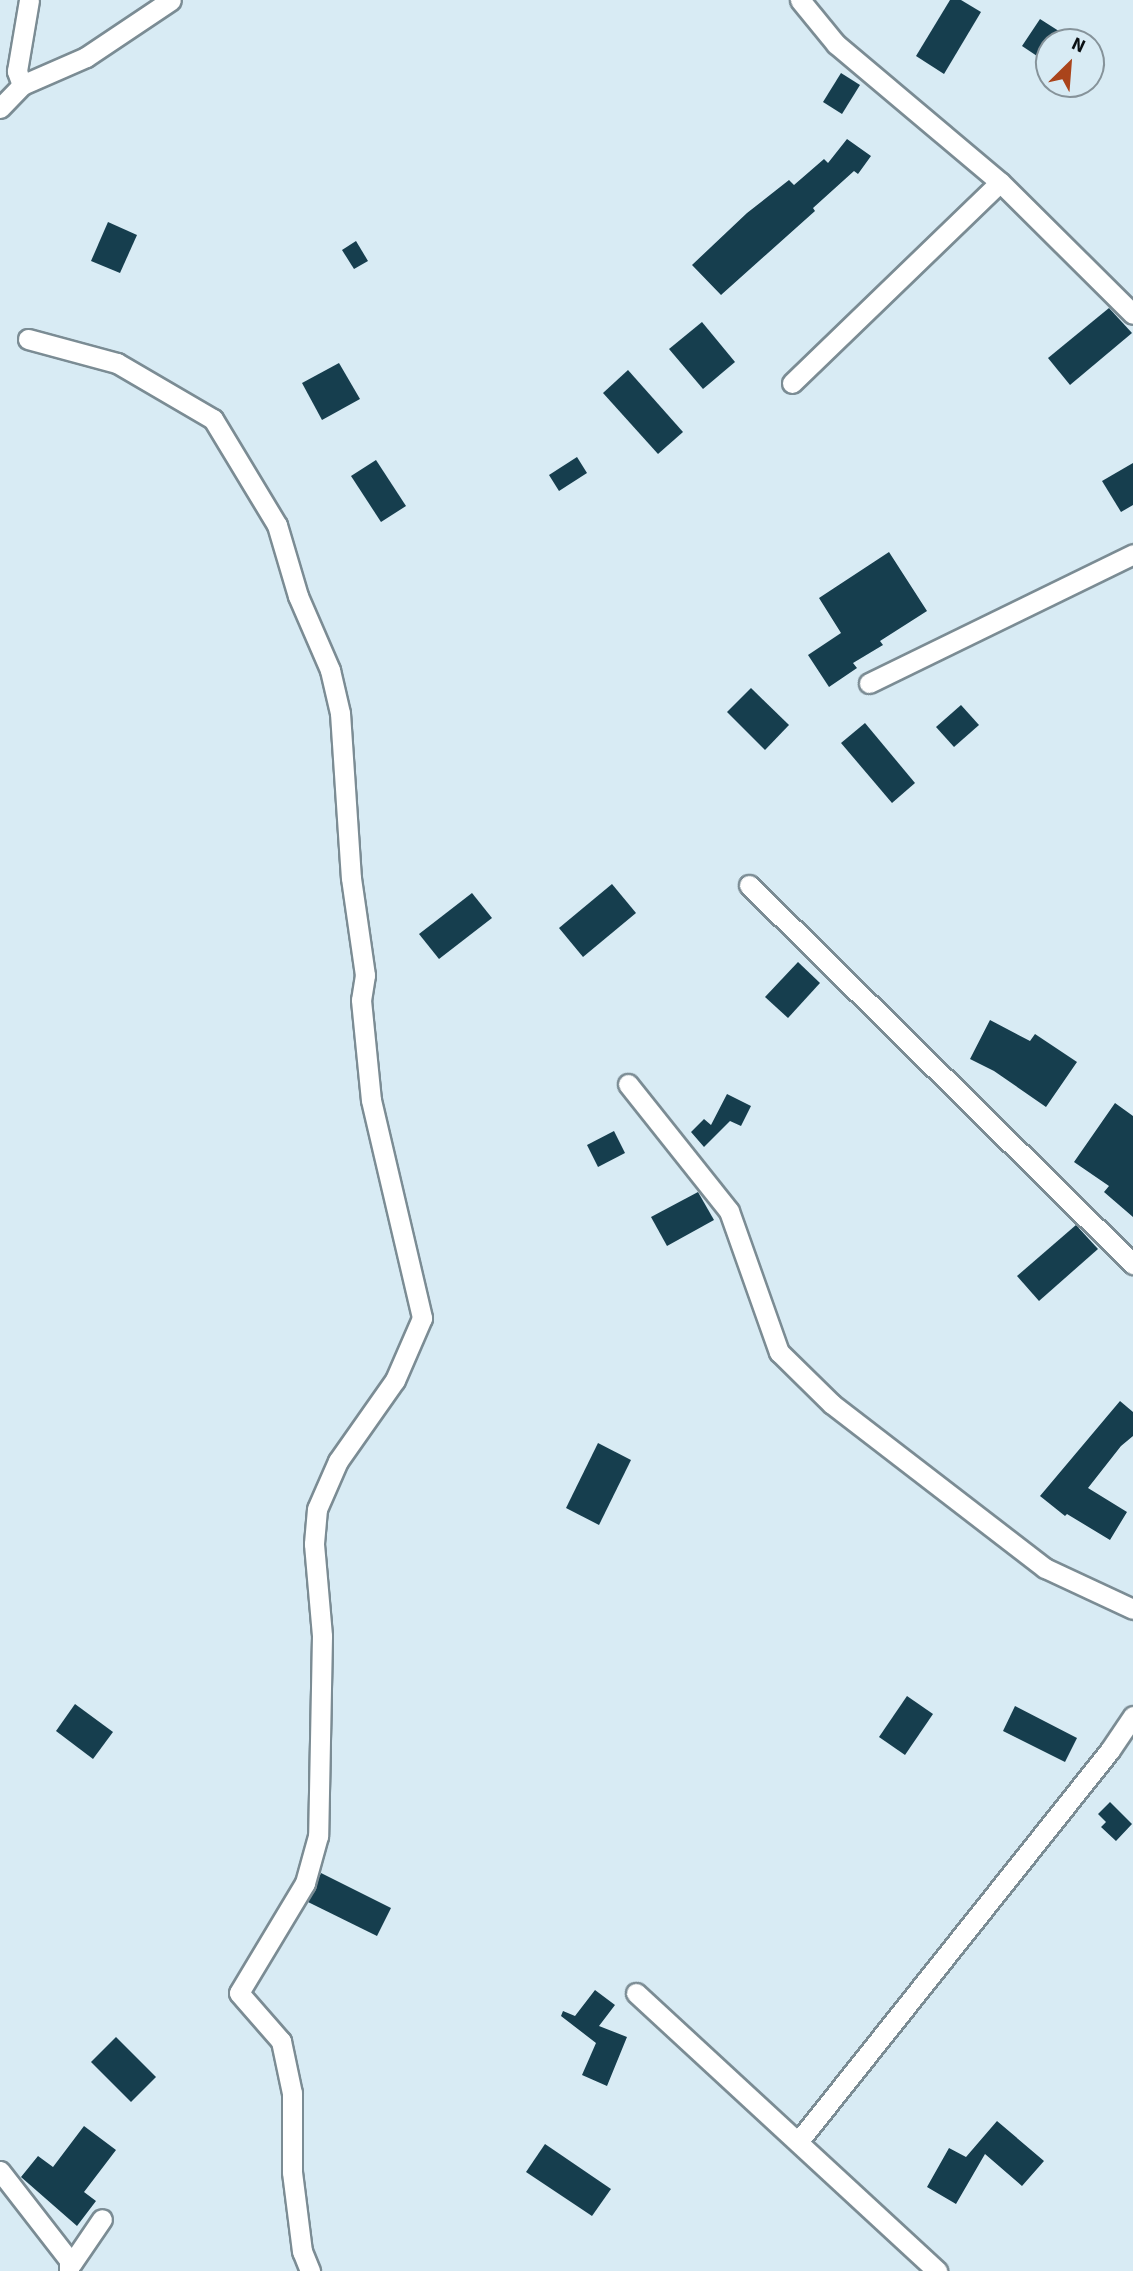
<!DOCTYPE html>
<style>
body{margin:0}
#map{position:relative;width:1133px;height:2271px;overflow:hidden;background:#d8ebf4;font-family:"Source Sans 3",sans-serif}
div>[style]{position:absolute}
.building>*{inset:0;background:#163e4e}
.roads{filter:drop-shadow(2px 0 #7b8c94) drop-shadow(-2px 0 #7b8c94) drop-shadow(0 2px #7b8c94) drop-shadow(0 -2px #7b8c94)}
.minor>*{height:19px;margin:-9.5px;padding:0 9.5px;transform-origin:9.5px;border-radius:9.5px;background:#fff}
span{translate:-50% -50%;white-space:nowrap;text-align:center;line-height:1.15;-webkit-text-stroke:7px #d8ebf4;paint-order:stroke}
.north{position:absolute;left:1035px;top:28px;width:70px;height:70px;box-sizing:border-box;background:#d8ebf4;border:2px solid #86939a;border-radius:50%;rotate:25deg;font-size:19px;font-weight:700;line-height:28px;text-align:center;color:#0a1013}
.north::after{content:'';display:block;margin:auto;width:24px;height:32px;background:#aa441b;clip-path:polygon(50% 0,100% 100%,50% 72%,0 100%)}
</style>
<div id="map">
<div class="building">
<i style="clip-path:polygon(950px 0,961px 0,981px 12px,944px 74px,916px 56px)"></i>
<i style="clip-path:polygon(1040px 19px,1076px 42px,1049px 42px,1049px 64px,1022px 46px)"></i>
<i style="clip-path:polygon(841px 73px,860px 85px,842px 114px,823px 102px)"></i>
<i style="clip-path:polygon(847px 139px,871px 156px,858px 174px,854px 171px,813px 208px,815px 211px,721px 295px,692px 265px,747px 213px,789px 180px,794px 185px,824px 159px,828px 163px)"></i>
<i style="clip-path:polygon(108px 222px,137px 235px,120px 273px,91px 261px)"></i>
<i style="clip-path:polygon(356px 241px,368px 261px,354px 269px,342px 250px)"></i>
<i style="clip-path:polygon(1109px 308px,1132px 333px,1070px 385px,1048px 358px)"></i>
<i style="clip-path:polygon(702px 322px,735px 362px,703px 389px,669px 349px)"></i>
<i style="clip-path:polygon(339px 363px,360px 399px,322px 420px,302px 383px)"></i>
<i style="clip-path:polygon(628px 370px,683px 432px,658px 454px,603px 393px)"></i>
<i style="clip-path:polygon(577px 457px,587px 473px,559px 491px,549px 475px)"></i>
<i style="clip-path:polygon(376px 460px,406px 506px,381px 522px,351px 476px)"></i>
<i style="clip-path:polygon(1133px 463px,1133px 505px,1121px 512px,1102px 481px)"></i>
<i style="clip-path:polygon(889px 552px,927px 611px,880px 641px,883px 645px,853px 663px,857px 668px,829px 687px,808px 655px,841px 633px,819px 598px)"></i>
<i style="clip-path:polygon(751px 688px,789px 725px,765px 750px,727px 712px)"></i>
<i style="clip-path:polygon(961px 705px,979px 725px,954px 747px,936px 727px)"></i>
<i style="clip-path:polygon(865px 723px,915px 783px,892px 803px,841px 743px)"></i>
<i style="clip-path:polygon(612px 884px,636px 913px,583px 957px,559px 928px)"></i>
<i style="clip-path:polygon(472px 893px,492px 918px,439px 959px,419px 934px)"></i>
<i style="clip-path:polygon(798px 962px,820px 983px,788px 1018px,765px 997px)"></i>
<i style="clip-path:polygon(990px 1020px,1030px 1041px,1035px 1034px,1077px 1062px,1046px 1107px,994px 1071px,970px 1059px)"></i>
<i style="clip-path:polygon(727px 1094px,751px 1106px,741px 1126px,730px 1121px,704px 1147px,691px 1132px,704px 1119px,711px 1125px)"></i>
<i style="clip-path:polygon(1115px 1103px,1133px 1116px,1133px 1217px,1104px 1192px,1109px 1186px,1074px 1162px)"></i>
<i style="clip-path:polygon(614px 1131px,625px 1153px,598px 1167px,587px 1145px)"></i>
<i style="clip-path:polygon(698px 1192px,714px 1220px,667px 1246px,651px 1217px)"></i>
<i style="clip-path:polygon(1076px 1225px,1098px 1249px,1039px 1301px,1017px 1276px)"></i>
<i style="clip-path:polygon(1120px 1401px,1133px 1412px,1133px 1436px,1121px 1446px,1088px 1488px,1127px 1512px,1110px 1540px,1067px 1514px,1065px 1516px,1040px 1496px)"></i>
<i style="clip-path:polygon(598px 1443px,631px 1460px,599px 1525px,566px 1508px)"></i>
<i style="clip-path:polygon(907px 1696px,933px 1714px,905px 1755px,879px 1737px)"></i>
<i style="clip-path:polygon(75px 1704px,113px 1732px,93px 1759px,56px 1731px)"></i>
<i style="clip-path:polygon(1015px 1706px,1077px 1738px,1065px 1762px,1003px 1731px)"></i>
<i style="clip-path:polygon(1110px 1802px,1132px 1824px,1116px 1841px,1101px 1827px,1106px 1822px,1098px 1814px)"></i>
<i style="clip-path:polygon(321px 1873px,391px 1908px,377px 1936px,308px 1902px)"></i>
<i style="clip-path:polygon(595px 1990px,615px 2005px,599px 2026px,627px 2037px,607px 2086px,582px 2075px,596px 2043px,561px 2016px,563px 2011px,575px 2016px)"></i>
<i style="clip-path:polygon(116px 2037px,156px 2077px,131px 2102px,91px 2062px)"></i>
<i style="clip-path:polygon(997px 2121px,1044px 2161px,1022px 2186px,985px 2154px,956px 2204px,927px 2187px,949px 2148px,966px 2157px)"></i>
<i style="clip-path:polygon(84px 2126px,116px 2150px,84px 2192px,96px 2201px,77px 2226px,21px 2177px,38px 2156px,53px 2167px)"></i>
<i style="clip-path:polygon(545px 2144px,611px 2189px,592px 2216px,526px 2172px)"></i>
</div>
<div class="roads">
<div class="minor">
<i style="left:800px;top:0;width:57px;rotate:50.7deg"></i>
<i style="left:836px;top:44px;width:214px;rotate:40.1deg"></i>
<i style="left:1000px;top:182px;width:187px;rotate:44.8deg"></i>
<i style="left:22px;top:85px;width:15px;rotate:-110deg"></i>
<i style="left:17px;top:71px;width:72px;rotate:-80.4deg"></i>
<i style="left:0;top:108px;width:32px;rotate:-46deg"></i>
<i style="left:22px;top:85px;width:70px;rotate:-23.6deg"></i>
<i style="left:86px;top:57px;width:102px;rotate:-33.8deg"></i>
<i style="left:28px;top:339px;width:92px;rotate:15.1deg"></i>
<i style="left:117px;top:363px;width:111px;rotate:30.3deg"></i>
<i style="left:213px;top:419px;width:124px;rotate:58.9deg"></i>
<i style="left:277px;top:525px;width:74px;rotate:73.5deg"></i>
<i style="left:298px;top:596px;width:81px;rotate:66.6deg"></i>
<i style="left:330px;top:670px;width:44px;rotate:76.9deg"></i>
<i style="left:340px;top:713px;width:165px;rotate:86.2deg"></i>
<i style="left:351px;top:878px;width:98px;rotate:81.8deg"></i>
<i style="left:365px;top:975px;width:25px;rotate:99deg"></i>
<i style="left:361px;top:1000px;width:100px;rotate:84.3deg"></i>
<i style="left:371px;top:1100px;width:224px;rotate:76.8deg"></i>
<i style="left:422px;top:1318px;width:68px;rotate:113.5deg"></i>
<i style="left:395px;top:1380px;width:99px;rotate:125.1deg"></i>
<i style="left:338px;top:1461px;width:52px;rotate:113.6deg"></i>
<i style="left:317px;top:1509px;width:35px;rotate:95deg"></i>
<i style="left:314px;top:1544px;width:92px;rotate:85deg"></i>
<i style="left:322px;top:1636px;width:200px;rotate:91.1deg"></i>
<i style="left:318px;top:1836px;width:49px;rotate:105.5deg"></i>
<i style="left:305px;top:1883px;width:128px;rotate:121deg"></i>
<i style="left:239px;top:1993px;width:64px;rotate:48.8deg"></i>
<i style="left:281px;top:2041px;width:53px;rotate:78.1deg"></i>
<i style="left:292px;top:2093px;width:79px;rotate:90deg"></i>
<i style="left:292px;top:2172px;width:80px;rotate:82.8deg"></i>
<i style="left:302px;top:2251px;width:22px;rotate:68deg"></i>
<i style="left:792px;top:383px;width:289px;rotate:-44deg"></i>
<i style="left:869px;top:683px;width:294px;rotate:-26deg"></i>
<i style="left:749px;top:885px;width:540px;rotate:44.62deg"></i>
<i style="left:628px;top:1084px;width:162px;rotate:51.5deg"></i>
<i style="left:729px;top:1211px;width:150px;rotate:70.5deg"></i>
<i style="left:779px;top:1352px;width:74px;rotate:44.5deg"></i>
<i style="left:832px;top:1404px;width:269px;rotate:37.6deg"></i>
<i style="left:1045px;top:1568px;width:97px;rotate:25deg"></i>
<i style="left:636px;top:1993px;width:410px;rotate:42.7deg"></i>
<i style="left:798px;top:2142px;width:501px;rotate:-51.48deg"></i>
<i style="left:1110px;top:1750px;width:41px;rotate:-55.9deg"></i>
<i style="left:0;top:2171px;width:113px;rotate:52.2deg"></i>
<i style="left:69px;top:2260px;width:11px;rotate:90deg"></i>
<i style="left:69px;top:2260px;width:4px;rotate:45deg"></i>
<i style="left:72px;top:2263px;width:53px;rotate:-55.7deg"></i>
</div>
</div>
<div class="north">N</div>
</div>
